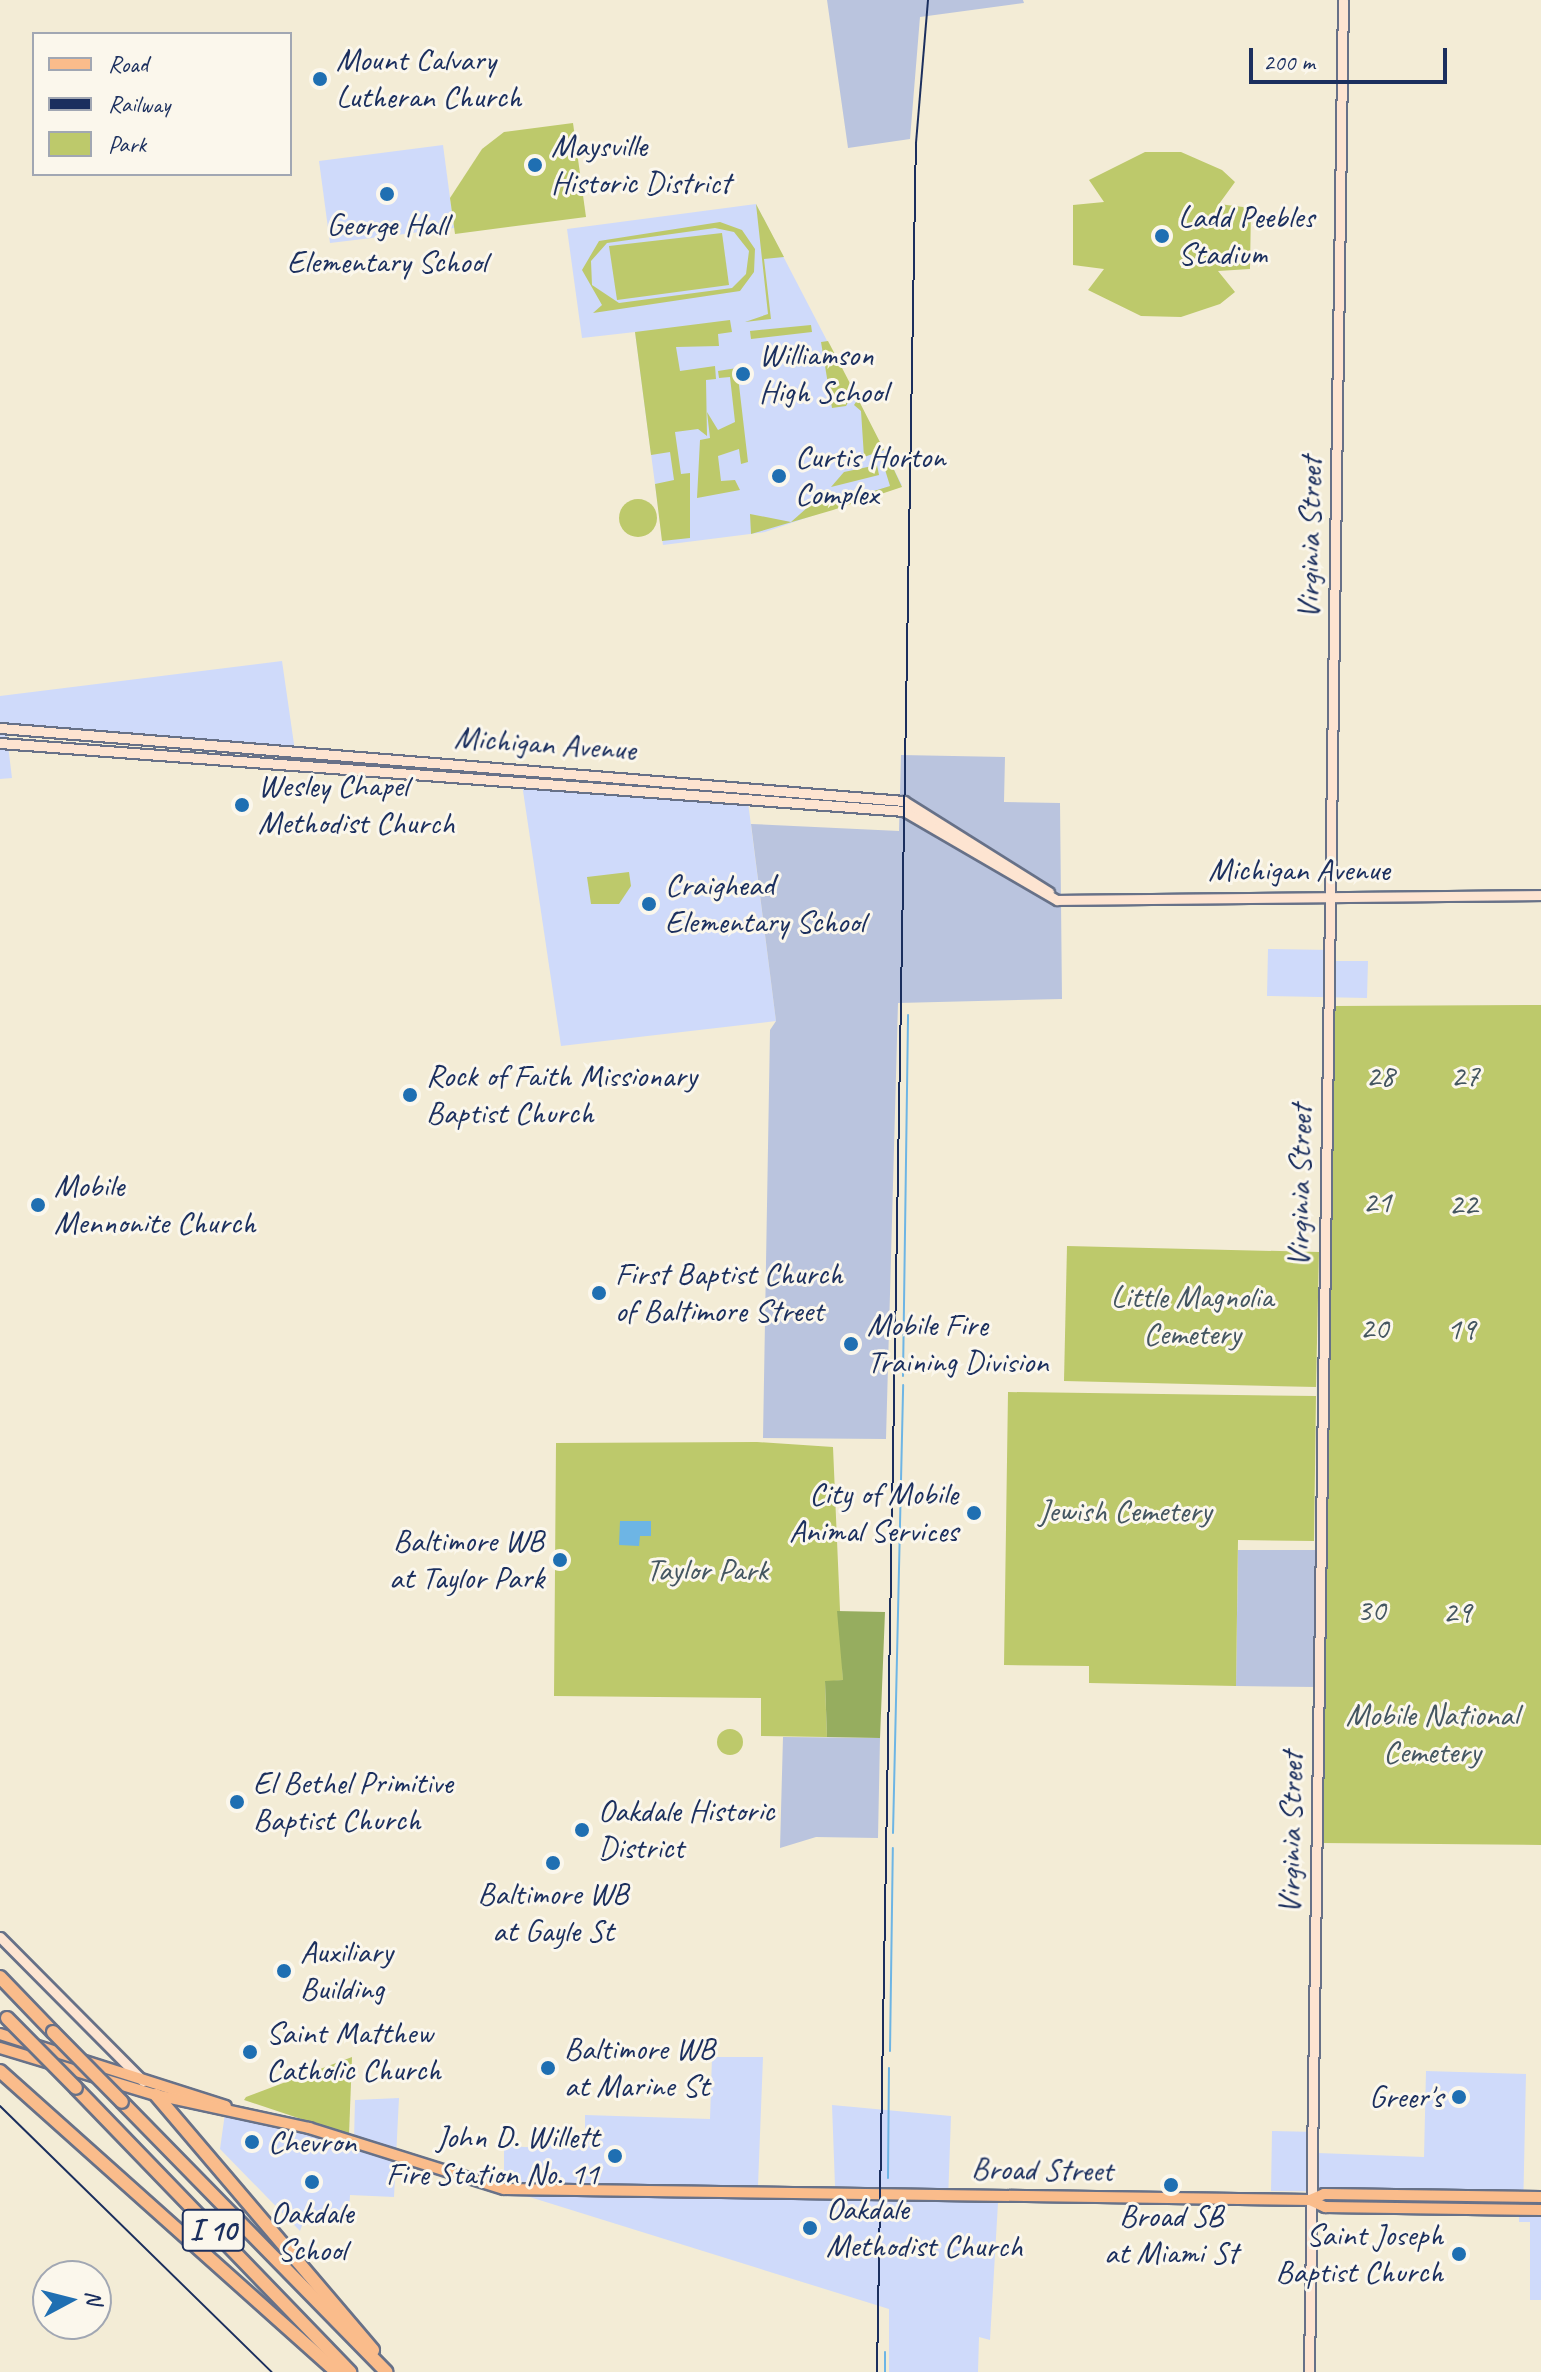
<!DOCTYPE html>
<style>
body{margin:0}
#map{position:relative;width:1541px;height:2372px;overflow:hidden;background:#f3ecd6;font-family:Caveat,sans-serif}
div>[style]{position:absolute}
.built>*{inset:0;background:#cfdafa}
.industrial>*{inset:0;background:#bac4de}
.green>*{inset:0;background:#bdc96b}
.round{border-radius:50%}
.forest>*{inset:0;background:#96ad5f}
.water>*{inset:0;background:#6db5e5}
.stream>*{height:2px;margin:-1px;padding:0 1px;transform-origin:1px;border-radius:1px;background:#6db5e5}
.roads{filter:drop-shadow(2px 0 #677188) drop-shadow(-2px 0 #677188) drop-shadow(0 2px #677188) drop-shadow(0 -2px #677188)}
.secondary>*{height:9px;margin:-4.5px;padding:0 4.5px;transform-origin:4.5px;border-radius:4.5px;background:#fde4d1}
.primary>*{height:10px;margin:-5px;padding:0 5px;transform-origin:5px;border-radius:5px;background:#fabc8b}
.highway>*{height:12px;margin:-6px;padding:0 6px;transform-origin:6px;border-radius:6px;background:#fabc8b}
.rail>*{height:2px;margin:-1px;padding:0 1px;transform-origin:1px;border-radius:1px;background:#1b2f5e}
.bridges{filter:drop-shadow(2px 0 #677188) drop-shadow(-2px 0 #677188) drop-shadow(0 2px #677188) drop-shadow(0 -2px #677188)}
.highway-bridge>*{height:12px;margin:-6px;padding:0 6px;transform-origin:6px;border-radius:6px;background:#fabc8b}
.dots>*{width:22px;height:22px;translate:-50% -50%;box-sizing:border-box;border:4px solid #fbf7ec;border-radius:50%}
span{translate:-50% -50%;white-space:nowrap;text-align:center;line-height:1.15;-webkit-text-stroke:6px #fbf7ec;paint-order:stroke}
.shield-label span{padding:2px 6px;background:#fbf7ec;border:2px solid;border-radius:6px;-webkit-text-stroke-width:0}
.shield-label{font-size:30px;color:#1b2f5e;font-weight:700}
.poi-label{font-size:32px;color:#1b2f5e}
.left{translate:0 -50%;text-align:left}
.right{translate:-100% -50%;text-align:right}
.street-label{font-size:32px;color:#1b2f5e}
.park-label{font-size:32px;color:#445661}
.legend{position:absolute;left:32px;top:32px;width:260px;height:144px;box-sizing:border-box;background:#fbf7ec;border:2px solid #a1a7b3;margin:0;padding:10px 14px;list-style:none;font-size:24px;color:#1b2f5e}
.legend li{display:flex;align-items:center;gap:16px;height:40px}
.legend b{width:40px;border:2px solid #a1a7b3}
.north{position:absolute;left:32px;top:2260px;width:80px;height:80px;box-sizing:border-box;background:#fbf7ec;border:2px solid #a1a7b3;border-radius:50%;rotate:83deg;font-size:22px;font-weight:700;line-height:32px;text-align:center;color:#1b2f5e}
.north::after{content:'';display:block;margin:auto;width:28px;height:36px;background:#1f6fb2;clip-path:polygon(50% 0,100% 100%,50% 72%,0 100%)}
.scale{position:absolute;left:1249px;top:48px;width:198px;height:36px;box-sizing:border-box;border:4px solid #1b2f5e;border-top:0;padding-left:10px;font-size:24px;line-height:28px;white-space:nowrap;color:#1b2f5e;-webkit-text-stroke:6px #fbf7ec;paint-order:stroke}
</style>
<div id="map">
<div class="built">
<i style="clip-path:polygon(443px 145px,454px 228px,330px 243px,319px 161px)"></i>
<i style="clip-path:polygon(756px 204px,902px 485px,765px 532px,663px 545px,635px 332px,582px 338px,567px 229px)"></i>
<i style="clip-path:polygon(282px 661px,295px 751px,6px 729px,12px 778px,0 779px,0 696px)"></i>
<i style="clip-path:polygon(522px 784px,748px 802px,776px 1021px,561px 1046px)"></i>
<i style="clip-path:polygon(1268px 949px,1332px 950px,1332px 961px,1368px 961px,1367px 998px,1267px 996px)"></i>
<i style="clip-path:polygon(712px 2057px,763px 2057px,758px 2186px,835px 2186px,832px 2105px,951px 2116px,948px 2201px,998px 2203px,990px 2340px,979px 2337px,978px 2372px,889px 2372px,889px 2309px,504px 2189px,504px 2146px,547px 2148px,548px 2134px,585px 2134px,585px 2115px,710px 2119px)"></i>
<i style="clip-path:polygon(1426px 2071px,1526px 2074px,1523px 2214px,1541px 2214px,1541px 2300px,1530px 2300px,1530px 2222px,1519px 2222px,1519px 2193px,1271px 2191px,1272px 2131px,1318px 2132px,1318px 2153px,1424px 2157px)"></i>
<i style="clip-path:polygon(399px 2098px,394px 2197px,350px 2195px,349px 2210px,307px 2212px,300px 2231px,220px 2149px,226px 2106px,354px 2141px,355px 2100px)"></i>
</div>
<div class="industrial">
<i style="clip-path:polygon(827px 0,1023px 0,1024px 3px,920px 17px,910px 139px,848px 148px)"></i>
<i style="clip-path:polygon(901px 755px,1005px 757px,1004px 802px,1060px 803px,1062px 999px,898px 1003px,886px 1439px,763px 1438px,770px 1030px,776px 1021px,751px 824px,899px 831px)"></i>
<i style="clip-path:polygon(1238px 1550px,1317px 1550px,1316px 1687px,1236px 1686px)"></i>
<i style="clip-path:polygon(783px 1737px,880px 1738px,878px 1838px,816px 1837px,780px 1848px)"></i>
</div>
<div class="green">
<i style="clip-path:polygon(573px 123px,586px 217px,455px 234px,450px 198px,482px 149px,504px 132px)"></i>
<i style="clip-path:polygon(1145px 152px,1181px 152px,1222px 170px,1235px 182px,1219px 204px,1251px 208px,1250px 269px,1218px 271px,1235px 292px,1220px 304px,1181px 317px,1141px 316px,1088px 290px,1104px 269px,1073px 265px,1073px 205px,1104px 202px,1089px 180px)"></i>
<i style="clip-path:polygon(756px 204px,784px 257px,764px 259px,771px 319px,745px 322px,768px 314px)"></i>
<i style="clip-path:polygon(evenodd,720px 222px,742px 230px,755px 249px,754px 272px,740px 291px,593px 313px,602px 305px,582px 270px,599px 241px,720px 222px,715px 228px,734px 232px,749px 251px,746px 274px,732px 288px,619px 303px,592px 285px,591px 261px,607px 243px,715px 228px)"></i>
<i style="clip-path:polygon(722px 233px,729px 285px,617px 300px,609px 246px)"></i>
<i style="clip-path:polygon(730px 320px,732px 332px,718px 334px,719px 346px,676px 347px,680px 371px,715px 366px,716px 379px,706px 380px,707px 436px,698px 429px,675px 432px,681px 474px,690px 473px,690px 538px,662px 541px,655px 484px,674px 480px,670px 452px,651px 455px,635px 332px)"></i>
<i style="clip-path:polygon(811px 325px,812px 332px,751px 339px,750px 331px)"></i>
<i style="clip-path:polygon(828px 341px,854px 391px,846px 406px,832px 408px,821px 342px)"></i>
<i style="clip-path:polygon(737px 368px,748px 462px,741px 464px,739px 449px,718px 456px,721px 481px,735px 480px,740px 490px,697px 498px,700px 440px,710px 438px,707px 412px,718px 430px,735px 422px,730px 377px,719px 378px,718px 371px)"></i>
<i style="clip-path:polygon(858px 399px,884px 450px,864px 457px,861px 411px,854px 405px)"></i>
<i style="clip-path:polygon(889px 459px,902px 487px,833px 510px,751px 534px,750px 514px,791px 522px,825px 492px,832px 504px,890px 486px,883px 463px)"></i>
<i style="clip-path:polygon(877px 465px,879px 475px,831px 487px,844px 472px)"></i>
<i class="round" style="left:619px;top:499px;width:38px;height:38px"></i>
<i style="clip-path:polygon(629px 872px,631px 886px,619px 904px,591px 904px,587px 877px)"></i>
<i style="clip-path:polygon(1541px 1005px,1541px 1845px,1321px 1843px,1335px 1006px)"></i>
<i style="clip-path:polygon(1067px 1246px,1319px 1252px,1316px 1387px,1064px 1381px)"></i>
<i style="clip-path:polygon(1008px 1392px,1316px 1396px,1314px 1541px,1238px 1540px,1236px 1686px,1089px 1683px,1089px 1666px,1004px 1665px)"></i>
<i style="clip-path:polygon(757px 1442px,833px 1447px,843px 1680px,825px 1682px,827px 1737px,761px 1736px,761px 1698px,554px 1696px,556px 1443px)"></i>
<i class="round" style="left:717px;top:1729px;width:26px;height:26px"></i>
<i style="clip-path:polygon(352px 2057px,349px 2135px,244px 2100px,246px 2097px)"></i>
</div>
<div class="forest">
<i style="clip-path:polygon(837px 1611px,885px 1612px,880px 1738px,827px 1737px,825px 1681px,843px 1680px)"></i>
</div>
<div class="water">
<i style="clip-path:polygon(620px 1521px,651px 1521px,651px 1536px,640px 1536px,639px 1546px,619px 1545px)"></i>
</div>
<div class="stream">
<i style="left:903px;top:1376px;width:361px;rotate:-89.2deg"></i>
<i style="left:893px;top:1833px;width:448px;rotate:-88.7deg"></i>
<i style="left:890px;top:2051px;width:203px;rotate:-89.2deg"></i>
<i style="left:888px;top:2178px;width:110px;rotate:-89.5deg"></i>
<i style="left:885px;top:2372px;width:20px;rotate:-90deg"></i>
</div>
<div class="roads">
<div class="secondary">
<i style="left:0;top:728px;width:907px;rotate:4.62deg"></i>
<i style="left:904px;top:801px;width:171px;rotate:32.1deg"></i>
<i style="left:0;top:743px;width:907px;rotate:4.3deg"></i>
<i style="left:904px;top:811px;width:177px;rotate:30.2deg"></i>
<i style="left:1057px;top:900px;width:484px;rotate:-0.6deg"></i>
<i style="left:0;top:1937px;width:203px;rotate:45.2deg"></i>
<i style="left:1309px;top:2372px;width:2372px;rotate:-89.18deg"></i>
</div>
<div class="primary">
<i style="left:0;top:2034px;width:237px;rotate:17.7deg"></i>
<i style="left:0;top:2048px;width:163px;rotate:16.8deg"></i>
<i style="left:156px;top:2095px;width:157px;rotate:12.2deg"></i>
<i style="left:309px;top:2128px;width:204px;rotate:17.4deg"></i>
<i style="left:504px;top:2189px;width:806px;rotate:0.78deg"></i>
<i style="left:1310px;top:2200px;width:17px;rotate:25deg"></i>
<i style="left:1325px;top:2207px;width:216px;rotate:0.8deg"></i>
<i style="left:1310px;top:2200px;width:15px;rotate:-23deg"></i>
<i style="left:1324px;top:2194px;width:217px;rotate:0.8deg"></i>
</div>
<div class="highway">
<i style="left:0;top:1977px;width:76px;rotate:46.1deg"></i>
<i style="left:0;top:2071px;width:452px;rotate:41.8deg"></i>
<i style="left:76px;top:2088px;width:395px;rotate:46deg"></i>
<i style="left:156px;top:2095px;width:335px;rotate:49.6deg"></i>
<i style="left:122px;top:2102px;width:378px;rotate:45.6deg"></i>
</div>
</div>
<div class="rail">
<i style="left:0;top:2106px;width:380px;rotate:44.4deg"></i>
<i style="left:877px;top:2372px;width:2229px;rotate:-89deg"></i>
<i style="left:916px;top:143px;width:144px;rotate:-85.2deg"></i>
</div>
<div class="bridges">
<div class="highway-bridge">
<i style="left:7px;top:2018px;width:98px;rotate:45.4deg"></i>
<i style="left:53px;top:2032px;width:98px;rotate:45.4deg"></i>
</div>
</div>
<div class="dots">
<i style="left:320px;top:79px;background:#1f6fb2"></i>
<i style="left:535px;top:165px;background:#1f6fb2"></i>
<i style="left:387px;top:194px;background:#1f6fb2"></i>
<i style="left:1162px;top:236px;background:#1f6fb2"></i>
<i style="left:743px;top:374px;background:#1f6fb2"></i>
<i style="left:779px;top:476px;background:#1f6fb2"></i>
<i style="left:242px;top:805px;background:#1f6fb2"></i>
<i style="left:649px;top:904px;background:#1f6fb2"></i>
<i style="left:410px;top:1095px;background:#1f6fb2"></i>
<i style="left:38px;top:1205px;background:#1f6fb2"></i>
<i style="left:599px;top:1293px;background:#1f6fb2"></i>
<i style="left:851px;top:1344px;background:#1f6fb2"></i>
<i style="left:974px;top:1513px;background:#1f6fb2"></i>
<i style="left:560px;top:1560px;background:#1f6fb2"></i>
<i style="left:237px;top:1802px;background:#1f6fb2"></i>
<i style="left:582px;top:1830px;background:#1f6fb2"></i>
<i style="left:553px;top:1863px;background:#1f6fb2"></i>
<i style="left:284px;top:1971px;background:#1f6fb2"></i>
<i style="left:250px;top:2052px;background:#1f6fb2"></i>
<i style="left:548px;top:2068px;background:#1f6fb2"></i>
<i style="left:1459px;top:2097px;background:#1f6fb2"></i>
<i style="left:252px;top:2142px;background:#1f6fb2"></i>
<i style="left:615px;top:2156px;background:#1f6fb2"></i>
<i style="left:312px;top:2182px;background:#1f6fb2"></i>
<i style="left:1171px;top:2185px;background:#1f6fb2"></i>
<i style="left:810px;top:2228px;background:#1f6fb2"></i>
<i style="left:1459px;top:2254px;background:#1f6fb2"></i>
</div>
<div class="shield-label">
<span style="left:213px;top:2230px">I 10</span>
</div>
<div class="poi-label">
<span class="left" style="left:336px;top:79px">Mount Calvary<br>Lutheran Church</span>
<span class="left" style="left:551px;top:165px">Maysville<br>Historic District</span>
<span class="left" style="left:1178px;top:236px">Ladd Peebles<br>Stadium</span>
<span style="left:387px;top:244px">George Hall<br>Elementary School</span>
<span class="left" style="left:759px;top:374px">Williamson<br>High School</span>
<span class="left" style="left:795px;top:476px">Curtis Horton<br>Complex</span>
<span class="left" style="left:258px;top:805px">Wesley Chapel<br>Methodist Church</span>
<span class="left" style="left:665px;top:904px">Craighead<br>Elementary School</span>
<span class="left" style="left:426px;top:1095px">Rock of Faith Missionary<br>Baptist Church</span>
<span class="left" style="left:54px;top:1205px">Mobile<br>Mennonite Church</span>
<span class="left" style="left:615px;top:1293px">First Baptist Church<br>of Baltimore Street</span>
<span class="left" style="left:867px;top:1344px">Mobile Fire<br>Training Division</span>
<span class="right" style="left:958px;top:1513px">City of Mobile<br>Animal Services</span>
<span class="right" style="left:544px;top:1560px">Baltimore WB<br>at Taylor Park</span>
<span class="left" style="left:253px;top:1802px">El Bethel Primitive<br>Baptist Church</span>
<span class="left" style="left:598px;top:1830px">Oakdale Historic<br>District</span>
<span style="left:553px;top:1913px">Baltimore WB<br>at Gayle St</span>
<span class="left" style="left:300px;top:1971px">Auxiliary<br>Building</span>
<span class="left" style="left:266px;top:2052px">Saint Matthew<br>Catholic Church</span>
<span class="left" style="left:564px;top:2068px">Baltimore WB<br>at Marine St</span>
<span class="right" style="left:1443px;top:2097px">Greer's</span>
<span class="right" style="left:599px;top:2156px">John D. Willett<br>Fire Station No. 11</span>
<span class="left" style="left:268px;top:2142px">Chevron</span>
<span class="left" style="left:826px;top:2228px">Oakdale<br>Methodist Church</span>
<span style="left:312px;top:2232px">Oakdale<br>School</span>
<span style="left:1171px;top:2235px">Broad SB<br>at Miami St</span>
<span class="right" style="left:1443px;top:2254px">Saint Joseph<br>Baptist Church</span>
</div>
<div class="street-label">
<span style="left:1310px;top:538px;rotate:-89deg">Virginia Street</span>
<span style="left:545px;top:744px;rotate:4deg">Michigan Avenue</span>
<span style="left:1299px;top:870px">Michigan Avenue</span>
<span style="left:1300px;top:1186px;rotate:-89deg">Virginia Street</span>
<span style="left:1291px;top:1833px;rotate:-89deg">Virginia Street</span>
<span style="left:1042px;top:2170px;rotate:1deg">Broad Street</span>
</div>
<div class="park-label">
<span style="left:1380px;top:1076px">28</span>
<span style="left:1465px;top:1076px">27</span>
<span style="left:1377px;top:1202px">21</span>
<span style="left:1463px;top:1204px">22</span>
<span style="left:1192px;top:1316px">Little Magnolia<br>Cemetery</span>
<span style="left:1374px;top:1328px">20</span>
<span style="left:1461px;top:1329px">19</span>
<span style="left:1125px;top:1511px">Jewish Cemetery</span>
<span style="left:707px;top:1570px">Taylor Park</span>
<span style="left:1371px;top:1610px">30</span>
<span style="left:1457px;top:1612px">29</span>
<span style="left:1432px;top:1734px">Mobile National<br>Cemetery</span>
</div>
<ul class="legend">
<li><b style="height:10px;background:#fabc8b"></b>Road</li>
<li><b style="height:10px;background:#1b2f5e"></b>Railway</li>
<li><b style="height:22px;background:#bdc96b"></b>Park</li>
</ul>
<div class="north">N</div>
<div class="scale">200 m</div>
</div>
